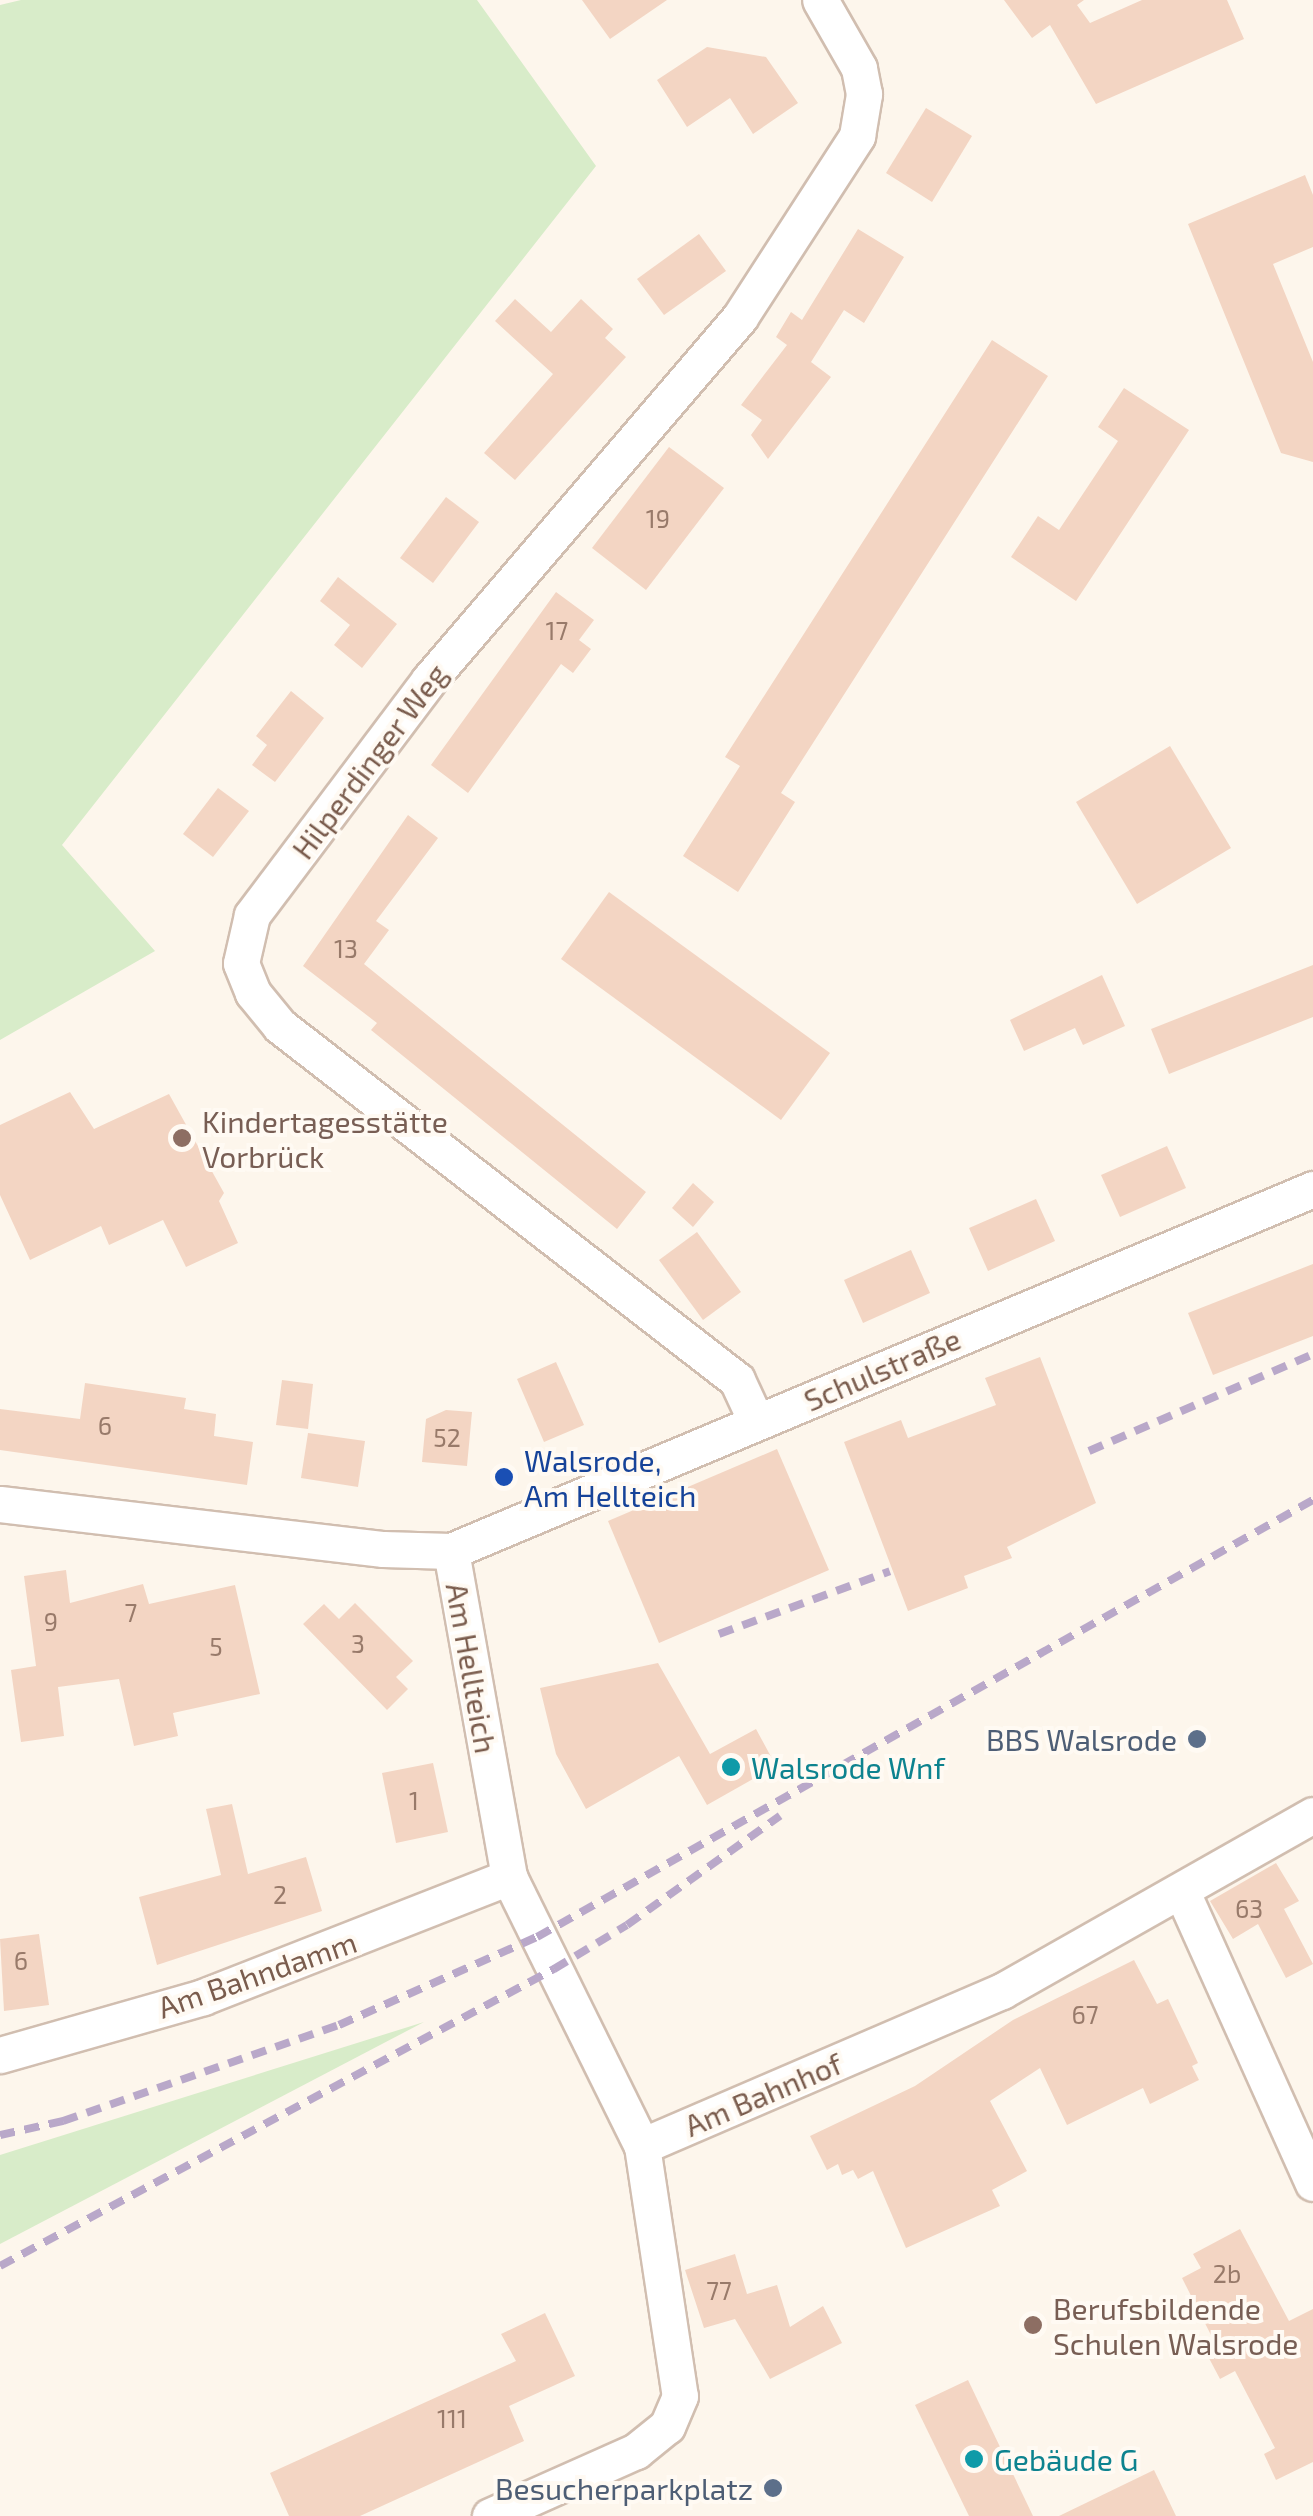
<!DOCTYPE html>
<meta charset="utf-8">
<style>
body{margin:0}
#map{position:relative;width:1313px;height:2516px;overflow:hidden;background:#fdf6ec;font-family:"Exo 2",sans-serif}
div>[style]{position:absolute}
.green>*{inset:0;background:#d8ecc9}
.building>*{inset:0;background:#f3d5c3}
.roads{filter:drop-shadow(2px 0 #d1beb0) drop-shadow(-2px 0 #d1beb0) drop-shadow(0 2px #d1beb0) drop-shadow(0 -2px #d1beb0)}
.minor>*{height:35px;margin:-17.5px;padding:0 17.5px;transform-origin:17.5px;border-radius:17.5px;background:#fff}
.rail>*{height:8px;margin-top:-4px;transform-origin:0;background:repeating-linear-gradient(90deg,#b9a8c9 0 15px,transparent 0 25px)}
.dots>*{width:28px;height:28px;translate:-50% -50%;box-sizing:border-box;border:5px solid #fffaf3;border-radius:50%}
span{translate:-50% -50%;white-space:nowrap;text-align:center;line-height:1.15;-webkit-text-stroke:8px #fffaf3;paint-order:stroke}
.number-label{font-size:25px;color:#987a6a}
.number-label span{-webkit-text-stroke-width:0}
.street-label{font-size:30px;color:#7a5c4d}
.education-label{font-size:30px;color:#785e54}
.left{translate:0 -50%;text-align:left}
.transit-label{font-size:30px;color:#164399}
.service-label{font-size:30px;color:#4e5e75}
.right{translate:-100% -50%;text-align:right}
.culture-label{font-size:30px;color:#0d838f}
</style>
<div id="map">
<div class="green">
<i style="clip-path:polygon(21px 0,477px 0,596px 166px,62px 845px,155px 951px,0 1040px,0 5px)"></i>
<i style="clip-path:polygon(424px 2022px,0 2244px,0 2155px)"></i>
</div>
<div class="building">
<i style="clip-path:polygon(582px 0,667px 0,610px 39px)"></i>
<i style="clip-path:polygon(1004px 0,1084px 0,1077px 5px,1090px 23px,1142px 0,1227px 0,1244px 39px,1096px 104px,1050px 25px,1032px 38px)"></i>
<i style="clip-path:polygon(707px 47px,766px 57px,798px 103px,753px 134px,730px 98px,687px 127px,657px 80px)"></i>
<i style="clip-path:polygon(926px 108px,972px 136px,932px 202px,886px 173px)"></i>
<i style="clip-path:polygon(1305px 175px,1313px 195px,1313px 247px,1273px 264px,1313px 362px,1313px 462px,1281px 453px,1188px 224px)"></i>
<i style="clip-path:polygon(858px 229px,904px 257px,864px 323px,844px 310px,811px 362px,831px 377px,768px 459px,751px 435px,762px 420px,741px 405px,787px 345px,776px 337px,791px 312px,802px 320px)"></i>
<i style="clip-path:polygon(699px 234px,726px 271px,664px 315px,637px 279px)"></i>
<i style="clip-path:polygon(515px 299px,551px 332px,581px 299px,613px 329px,605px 338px,626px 357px,515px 480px,484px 453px,553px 374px,495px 321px)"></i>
<i style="clip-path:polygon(992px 340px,1048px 376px,781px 793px,795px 802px,738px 892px,683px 856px,740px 766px,725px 757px)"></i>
<i style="clip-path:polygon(1124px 388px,1189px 430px,1076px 601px,1011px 557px,1038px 516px,1059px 530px,1118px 441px,1098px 427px)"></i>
<i style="clip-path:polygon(669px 447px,724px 488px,646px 590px,592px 548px)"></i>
<i style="clip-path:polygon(446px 497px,479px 522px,433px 583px,400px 558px)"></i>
<i style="clip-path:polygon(338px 577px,397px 624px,362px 668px,334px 645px,350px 625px,320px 601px)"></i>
<i style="clip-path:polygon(556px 592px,594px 620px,579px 640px,591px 649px,573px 673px,561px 664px,468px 793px,431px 765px)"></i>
<i style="clip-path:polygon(291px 691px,324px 718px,275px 782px,252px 765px,267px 745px,256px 736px)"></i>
<i style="clip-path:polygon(1170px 746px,1231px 848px,1137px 904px,1076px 802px)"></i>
<i style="clip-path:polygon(218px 788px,249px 811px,213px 857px,183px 834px)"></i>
<i style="clip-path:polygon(408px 815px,438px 838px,376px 921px,389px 930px,364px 964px,646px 1192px,617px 1229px,371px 1030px,377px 1023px,303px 966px)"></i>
<i style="clip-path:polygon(609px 892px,830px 1053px,781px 1120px,561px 959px)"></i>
<i style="clip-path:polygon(1313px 965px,1313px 1017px,1169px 1074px,1151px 1029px)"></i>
<i style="clip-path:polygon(1102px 975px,1125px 1026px,1083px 1045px,1075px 1028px,1024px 1051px,1010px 1020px)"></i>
<i style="clip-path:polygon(70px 1092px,94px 1129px,169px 1094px,224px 1193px,219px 1201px,238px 1243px,186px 1267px,163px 1220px,109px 1245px,101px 1226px,30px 1260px,0 1195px,0 1125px)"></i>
<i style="clip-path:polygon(1167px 1146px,1186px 1188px,1120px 1217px,1101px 1175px)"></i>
<i style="clip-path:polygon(693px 1183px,714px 1202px,693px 1227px,672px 1208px)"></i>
<i style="clip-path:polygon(1036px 1199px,1055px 1241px,988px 1271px,969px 1228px)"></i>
<i style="clip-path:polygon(697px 1232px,741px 1292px,703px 1320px,659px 1260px)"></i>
<i style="clip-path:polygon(911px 1250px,930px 1293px,863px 1323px,844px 1280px)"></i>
<i style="clip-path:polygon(1313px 1264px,1313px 1336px,1213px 1375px,1188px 1313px)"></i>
<i style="clip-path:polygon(1040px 1357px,1096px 1503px,1007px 1547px,1012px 1558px,964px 1576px,968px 1588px,908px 1611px,844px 1442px,901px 1420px,908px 1438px,996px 1405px,985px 1378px)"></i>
<i style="clip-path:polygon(556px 1362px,584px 1425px,544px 1442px,517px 1379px)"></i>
<i style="clip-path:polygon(282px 1380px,313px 1384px,308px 1429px,276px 1425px)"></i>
<i style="clip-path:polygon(85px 1383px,186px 1398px,184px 1409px,216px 1414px,214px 1436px,253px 1442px,247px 1485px,0 1450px,0 1409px,80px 1419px)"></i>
<i style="clip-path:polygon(446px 1410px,472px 1412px,467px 1466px,422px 1462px,426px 1419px)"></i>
<i style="clip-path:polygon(308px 1433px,365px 1441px,358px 1487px,301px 1478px)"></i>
<i style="clip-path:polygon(777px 1449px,829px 1570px,659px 1643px,608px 1521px)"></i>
<i style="clip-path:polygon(66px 1570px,70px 1603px,143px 1584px,149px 1604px,235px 1585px,260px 1694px,173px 1713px,178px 1736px,134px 1746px,119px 1679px,58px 1687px,64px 1736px,21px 1742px,11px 1670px,36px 1666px,24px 1576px)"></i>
<i style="clip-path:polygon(355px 1603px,413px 1661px,396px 1677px,408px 1689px,387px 1710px,303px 1624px,324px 1604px,339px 1619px)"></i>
<i style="clip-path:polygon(658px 1663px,710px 1754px,756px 1729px,776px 1766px,707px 1805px,679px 1756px,586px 1809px,556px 1754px,540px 1688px)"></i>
<i style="clip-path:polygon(433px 1763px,448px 1832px,396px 1843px,382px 1773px)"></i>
<i style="clip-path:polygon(232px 1804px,248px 1874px,306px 1857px,322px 1911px,157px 1965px,139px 1897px,221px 1875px,206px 1809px)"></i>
<i style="clip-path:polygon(1276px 1863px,1299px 1901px,1284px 1909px,1313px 1964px,1286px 1978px,1258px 1924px,1233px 1939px,1210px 1901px)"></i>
<i style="clip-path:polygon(39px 1934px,49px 2005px,4px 2011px,0 1939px)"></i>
<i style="clip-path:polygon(1134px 1960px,1157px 2004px,1168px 1999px,1198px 2063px,1192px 2066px,1199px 2080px,1150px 2104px,1143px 2088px,1067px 2125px,1040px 2068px,990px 2101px,1027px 2171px,992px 2190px,1000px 2206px,906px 2248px,873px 2171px,858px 2179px,853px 2170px,842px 2175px,838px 2164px,827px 2170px,810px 2136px,915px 2086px,1013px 2020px)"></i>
<i style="clip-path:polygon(1240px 2229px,1289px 2321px,1313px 2309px,1313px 2462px,1276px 2480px,1264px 2454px,1275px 2448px,1235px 2371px,1220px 2379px,1202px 2345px,1213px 2339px,1182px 2278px,1201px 2268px,1193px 2254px)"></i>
<i style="clip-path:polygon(735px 2254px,747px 2294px,777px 2285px,790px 2327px,823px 2306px,842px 2343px,770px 2379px,735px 2319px,704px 2328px,685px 2270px)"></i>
<i style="clip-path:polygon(545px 2313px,575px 2376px,509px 2406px,524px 2441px,360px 2516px,289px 2516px,270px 2473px,516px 2361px,501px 2334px)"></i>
<i style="clip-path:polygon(968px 2380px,1033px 2516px,969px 2516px,915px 2405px)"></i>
<i style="clip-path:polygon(1154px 2470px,1176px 2516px,1059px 2516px)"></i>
</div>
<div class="roads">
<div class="minor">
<i style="left:756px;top:1421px;width:45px;rotate:-114.9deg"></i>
<i style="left:737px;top:1380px;width:578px;rotate:-142.24deg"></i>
<i style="left:280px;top:1026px;width:43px;rotate:-129.3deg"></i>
<i style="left:253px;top:993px;width:32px;rotate:-112deg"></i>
<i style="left:241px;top:963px;width:49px;rotate:-77.1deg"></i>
<i style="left:252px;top:915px;width:294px;rotate:-53deg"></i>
<i style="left:429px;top:680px;width:478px;rotate:-49.4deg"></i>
<i style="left:740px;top:317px;width:216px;rotate:-57.1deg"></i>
<i style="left:857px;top:136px;width:43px;rotate:-80.5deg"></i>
<i style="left:864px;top:94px;width:26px;rotate:-101deg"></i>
<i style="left:859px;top:68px;width:78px;rotate:-119.8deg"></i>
<i style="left:0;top:1504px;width:386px;rotate:6.7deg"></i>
<i style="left:383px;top:1549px;width:68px;rotate:1.7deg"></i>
<i style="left:451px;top:1551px;width:935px;rotate:-22.78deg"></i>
<i style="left:451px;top:1551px;width:331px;rotate:79.9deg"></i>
<i style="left:509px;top:1877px;width:300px;rotate:63.7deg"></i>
<i style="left:642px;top:2146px;width:253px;rotate:81.4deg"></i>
<i style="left:680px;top:2396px;width:33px;rotate:113deg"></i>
<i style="left:667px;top:2426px;width:40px;rotate:141deg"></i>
<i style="left:636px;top:2451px;width:160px;rotate:156deg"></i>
<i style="left:1182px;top:1892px;width:319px;rotate:65.8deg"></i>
<i style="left:0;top:2055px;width:211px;rotate:-15.9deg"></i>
<i style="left:203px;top:1997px;width:329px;rotate:-21.4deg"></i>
<i style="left:642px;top:2146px;width:392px;rotate:-23.3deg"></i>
<i style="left:1002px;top:1991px;width:357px;rotate:-29.5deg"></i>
</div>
</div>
<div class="rail">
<i style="left:1089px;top:1451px;width:244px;rotate:-23.4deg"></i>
<i style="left:719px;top:1634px;width:182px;rotate:-20.2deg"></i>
<i style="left:0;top:2135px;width:65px;rotate:-12.5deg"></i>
<i style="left:63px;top:2121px;width:292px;rotate:-19.2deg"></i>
<i style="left:339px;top:2025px;width:217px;rotate:-24deg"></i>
<i style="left:537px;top:1937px;width:891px;rotate:-29.39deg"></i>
<i style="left:0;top:2266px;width:629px;rotate:-28.2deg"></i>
<i style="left:554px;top:1969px;width:85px;rotate:-31.1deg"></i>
<i style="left:627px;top:1925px;width:188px;rotate:-35.5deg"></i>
</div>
<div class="dots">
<i style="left:182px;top:1138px;background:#8d6e63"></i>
<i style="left:504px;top:1477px;background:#1a4fb4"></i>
<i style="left:1197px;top:1739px;background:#5c6f8a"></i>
<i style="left:731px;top:1767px;background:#0f9aa8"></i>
<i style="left:1033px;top:2325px;background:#8d6e63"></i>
<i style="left:974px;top:2459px;background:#0f9aa8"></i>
<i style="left:773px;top:2488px;background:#5c6f8a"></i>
</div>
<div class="number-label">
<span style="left:658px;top:518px">19</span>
<span style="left:557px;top:630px">17</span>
<span style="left:346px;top:948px">13</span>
<span style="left:105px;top:1425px">6</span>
<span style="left:447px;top:1437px">52</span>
<span style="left:131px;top:1612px">7</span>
<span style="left:51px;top:1621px">9</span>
<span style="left:358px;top:1643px">3</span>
<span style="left:216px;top:1646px">5</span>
<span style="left:414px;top:1800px">1</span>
<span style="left:280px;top:1894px">2</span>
<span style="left:1249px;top:1908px">63</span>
<span style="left:21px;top:1960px">6</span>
<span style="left:1085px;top:2014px">67</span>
<span style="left:1227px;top:2273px">2b</span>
<span style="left:719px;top:2290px">77</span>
<span style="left:452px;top:2418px">111</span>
</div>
<div class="street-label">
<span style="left:369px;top:761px;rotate:-53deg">Hilperdinger Weg</span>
<span style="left:882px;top:1369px;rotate:-23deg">Schulstraße</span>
<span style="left:472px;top:1668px;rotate:80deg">Am Hellteich</span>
<span style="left:257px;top:1974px;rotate:-19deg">Am Bahndamm</span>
<span style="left:763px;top:2094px;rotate:-23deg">Am Bahnhof</span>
</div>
<div class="education-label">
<span class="left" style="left:202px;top:1138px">Kindertagesstätte<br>Vorbrück</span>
<span class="left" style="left:1053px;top:2325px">Berufsbildende<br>Schulen Walsrode</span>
</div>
<div class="transit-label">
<span class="left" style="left:524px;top:1477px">Walsrode,<br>Am Hellteich</span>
</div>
<div class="service-label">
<span class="right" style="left:1177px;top:1739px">BBS Walsrode</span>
<span class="right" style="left:753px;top:2488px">Besucherparkplatz</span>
</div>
<div class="culture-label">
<span class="left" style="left:751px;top:1767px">Walsrode Wnf</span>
<span class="left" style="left:994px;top:2459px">Gebäude G</span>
</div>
</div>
